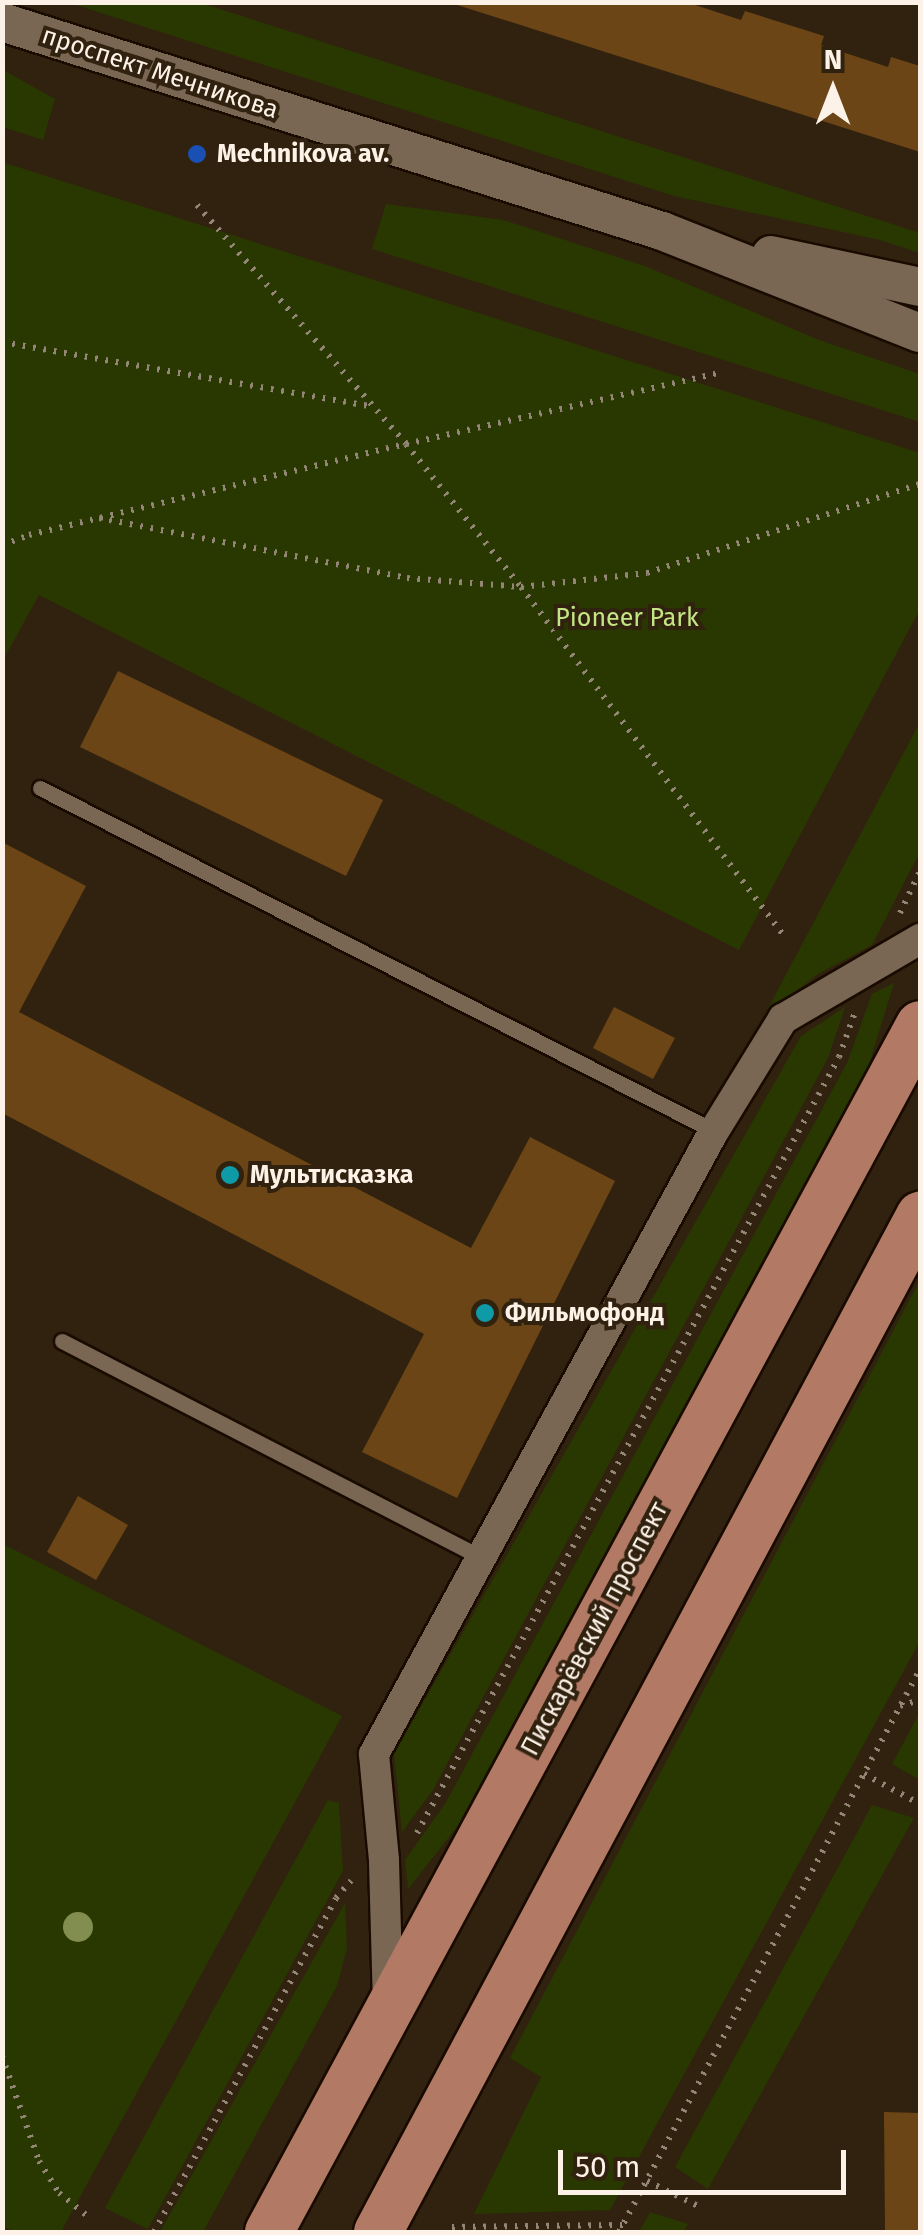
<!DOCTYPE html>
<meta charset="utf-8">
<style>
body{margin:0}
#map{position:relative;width:923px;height:2235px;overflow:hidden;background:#31220f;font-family:"Fira Sans",sans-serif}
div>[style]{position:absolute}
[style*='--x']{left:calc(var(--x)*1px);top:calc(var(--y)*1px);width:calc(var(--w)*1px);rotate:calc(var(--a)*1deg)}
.green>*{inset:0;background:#283800}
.building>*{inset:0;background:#6b4515}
.path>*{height:6px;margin-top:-3px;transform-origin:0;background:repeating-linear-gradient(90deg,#938677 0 2.5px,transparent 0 10.5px)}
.roads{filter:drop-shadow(2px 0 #190b00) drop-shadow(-2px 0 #190b00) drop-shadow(0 2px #190b00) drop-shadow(0 -2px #190b00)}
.service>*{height:15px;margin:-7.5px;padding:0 7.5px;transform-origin:7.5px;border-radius:7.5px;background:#7a6753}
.minor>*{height:30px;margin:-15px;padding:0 15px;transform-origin:15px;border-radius:15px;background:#7a6753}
.tertiary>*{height:38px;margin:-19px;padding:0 19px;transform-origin:19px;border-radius:19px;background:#7a6753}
.primary>*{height:48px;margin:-24px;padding:0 24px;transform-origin:24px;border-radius:24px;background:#b27964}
.trees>*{width:30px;height:30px;margin:-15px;border-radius:50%;background:#818e4f}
.dots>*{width:28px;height:28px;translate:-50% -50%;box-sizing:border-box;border:5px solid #31220f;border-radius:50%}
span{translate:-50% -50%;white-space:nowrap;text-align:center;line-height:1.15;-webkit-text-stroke:8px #31220f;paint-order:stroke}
.street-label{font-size:25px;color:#fdf2e7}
.poi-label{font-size:25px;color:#fdf2e7;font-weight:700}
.left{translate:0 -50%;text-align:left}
.park-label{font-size:25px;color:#c3e684}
.frame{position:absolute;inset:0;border:5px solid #fdf2e7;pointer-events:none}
.north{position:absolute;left:783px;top:40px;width:100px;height:100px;-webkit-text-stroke:8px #31220f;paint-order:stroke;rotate:0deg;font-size:28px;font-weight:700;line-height:40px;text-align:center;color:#fdf2e7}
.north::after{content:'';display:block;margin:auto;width:35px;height:45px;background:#fdf2e7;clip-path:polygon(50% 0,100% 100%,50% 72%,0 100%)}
.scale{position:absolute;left:558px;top:2150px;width:288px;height:45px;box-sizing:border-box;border:5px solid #fdf2e7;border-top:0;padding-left:12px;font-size:30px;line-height:35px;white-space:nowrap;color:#fdf2e7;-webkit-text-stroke:8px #31220f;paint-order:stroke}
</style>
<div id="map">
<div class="green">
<i style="clip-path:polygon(70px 3px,201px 3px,920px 233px,920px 253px,880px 240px,674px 196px)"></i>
<i style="clip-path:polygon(3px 70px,55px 99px,43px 140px,3px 127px)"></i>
<i style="clip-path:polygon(2px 162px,920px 453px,920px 609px,739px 950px,39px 595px,3px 660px)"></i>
<i style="clip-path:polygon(386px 204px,503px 220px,645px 266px,819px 340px,920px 374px,920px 422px,372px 249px)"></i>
<i style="clip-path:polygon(920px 722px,920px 852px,872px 945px,818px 974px,764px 1016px)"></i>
<i style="clip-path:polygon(894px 983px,864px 1081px,468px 1813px,408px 1889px,405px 1860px,445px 1804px,847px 1063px,872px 994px)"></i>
<i style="clip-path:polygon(845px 1007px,828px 1058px,433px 1790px,402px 1832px,394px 1754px,801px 1036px)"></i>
<i style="clip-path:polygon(920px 1280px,920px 1641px,610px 2210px,474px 2214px,541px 2077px,510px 2058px)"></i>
<i style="clip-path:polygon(3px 1544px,342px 1716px,61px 2232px,16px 2232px,3px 2227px)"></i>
<i style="clip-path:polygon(920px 1712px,920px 1780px,892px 1764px)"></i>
<i style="clip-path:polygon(328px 1800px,339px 1803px,343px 1871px,148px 2229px,105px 2208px)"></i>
<i style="clip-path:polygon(872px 1805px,914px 1818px,708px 2189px,675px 2167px)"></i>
<i style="clip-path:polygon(345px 1903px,347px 1948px,337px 1986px,203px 2232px,160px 2232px)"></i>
<i style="clip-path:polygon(650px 2212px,688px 2224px,683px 2232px,639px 2232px)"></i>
</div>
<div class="building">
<i style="clip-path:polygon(686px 2px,741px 20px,745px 11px,824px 36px,821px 45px,888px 67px,891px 57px,920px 66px,920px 152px,451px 3px)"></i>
<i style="clip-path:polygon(118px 671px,383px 800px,346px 876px,80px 747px)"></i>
<i style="clip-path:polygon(2px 842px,86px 886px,19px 1012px,471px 1248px,530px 1137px,615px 1181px,457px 1498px,362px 1452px,424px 1334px,2px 1113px)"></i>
<i style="clip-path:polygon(614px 1007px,675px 1038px,653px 1079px,593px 1048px)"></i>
<i style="clip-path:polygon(78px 1496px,128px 1525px,96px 1580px,47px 1552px)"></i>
<i style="clip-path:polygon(884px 2112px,920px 2113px,920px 2232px,885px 2232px)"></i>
</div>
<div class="path">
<i style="--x:197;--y:205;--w:317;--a:48.8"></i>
<i style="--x:406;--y:444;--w:184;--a:51.2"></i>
<i style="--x:521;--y:587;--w:438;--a:53"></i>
<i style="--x:2;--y:342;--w:374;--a:9.9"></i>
<i style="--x:99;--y:518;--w:314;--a:11"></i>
<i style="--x:407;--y:578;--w:114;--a:4.5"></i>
<i style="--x:521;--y:587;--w:127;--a:-6.3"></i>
<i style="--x:647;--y:573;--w:287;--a:-18.1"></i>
<i style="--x:2;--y:545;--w:29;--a:-20"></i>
<i style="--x:29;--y:535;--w:388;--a:-13.6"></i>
<i style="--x:406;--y:444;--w:320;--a:-12.8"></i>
<i style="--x:900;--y:913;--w:47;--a:-64.5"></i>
<i style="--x:900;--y:1706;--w:21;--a:-17"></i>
<i style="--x:864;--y:1774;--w:64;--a:28.2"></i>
<i style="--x:417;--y:1833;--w:883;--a:-61.46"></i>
<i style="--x:839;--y:1057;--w:45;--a:-70.3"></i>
<i style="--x:2;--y:2056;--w:111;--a:70.6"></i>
<i style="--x:39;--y:2161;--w:38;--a:58"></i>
<i style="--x:59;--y:2193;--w:35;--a:39"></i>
<i style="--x:647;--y:2181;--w:57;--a:26.1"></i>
<i style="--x:452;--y:2227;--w:171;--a:-0.7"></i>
<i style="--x:154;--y:2232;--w:380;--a:-61.4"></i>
<i style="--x:336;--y:1898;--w:23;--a:-49"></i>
<i style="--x:619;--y:2232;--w:638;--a:-61.87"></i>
</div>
<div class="roads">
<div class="service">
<i style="--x:40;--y:788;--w:756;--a:26.97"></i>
<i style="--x:62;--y:1341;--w:471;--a:27.3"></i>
</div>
<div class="minor">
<i style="--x:388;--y:2005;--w:145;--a:-91.6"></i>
<i style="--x:384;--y:1860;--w:106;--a:-95.4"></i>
<i style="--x:374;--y:1754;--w:710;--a:-61.38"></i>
<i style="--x:714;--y:1131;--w:132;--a:-58.4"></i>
<i style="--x:783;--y:1019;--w:159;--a:-30.3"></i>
</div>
<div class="tertiary">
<i style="--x:2;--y:22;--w:692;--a:17.57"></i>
<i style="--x:662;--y:231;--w:277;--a:21.6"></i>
<i style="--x:771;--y:255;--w:152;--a:12.1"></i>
</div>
<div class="primary">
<i style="--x:269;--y:2232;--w:1371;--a:-61.66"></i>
<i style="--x:378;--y:2232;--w:1152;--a:-61.92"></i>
</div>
</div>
<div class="trees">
<i style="left:78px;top:1927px"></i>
</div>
<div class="dots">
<i style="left:197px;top:154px;background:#1a4fb4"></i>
<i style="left:230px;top:1175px;background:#0f9aa8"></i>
<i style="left:485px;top:1313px;background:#0f9aa8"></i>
</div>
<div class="street-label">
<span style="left:160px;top:73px;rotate:18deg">проспект Мечникова</span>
<span style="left:595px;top:1629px;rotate:-62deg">Пискарёвский проспект</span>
</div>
<div class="poi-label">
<span class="left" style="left:217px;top:154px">Mechnikova av.</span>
<span class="left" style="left:250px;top:1175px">Мультисказка</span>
<span class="left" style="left:505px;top:1313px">Фильмофонд</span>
</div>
<div class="park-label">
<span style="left:627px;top:618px">Pioneer Park</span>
</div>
<div class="frame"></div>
<div class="north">N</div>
<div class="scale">50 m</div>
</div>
